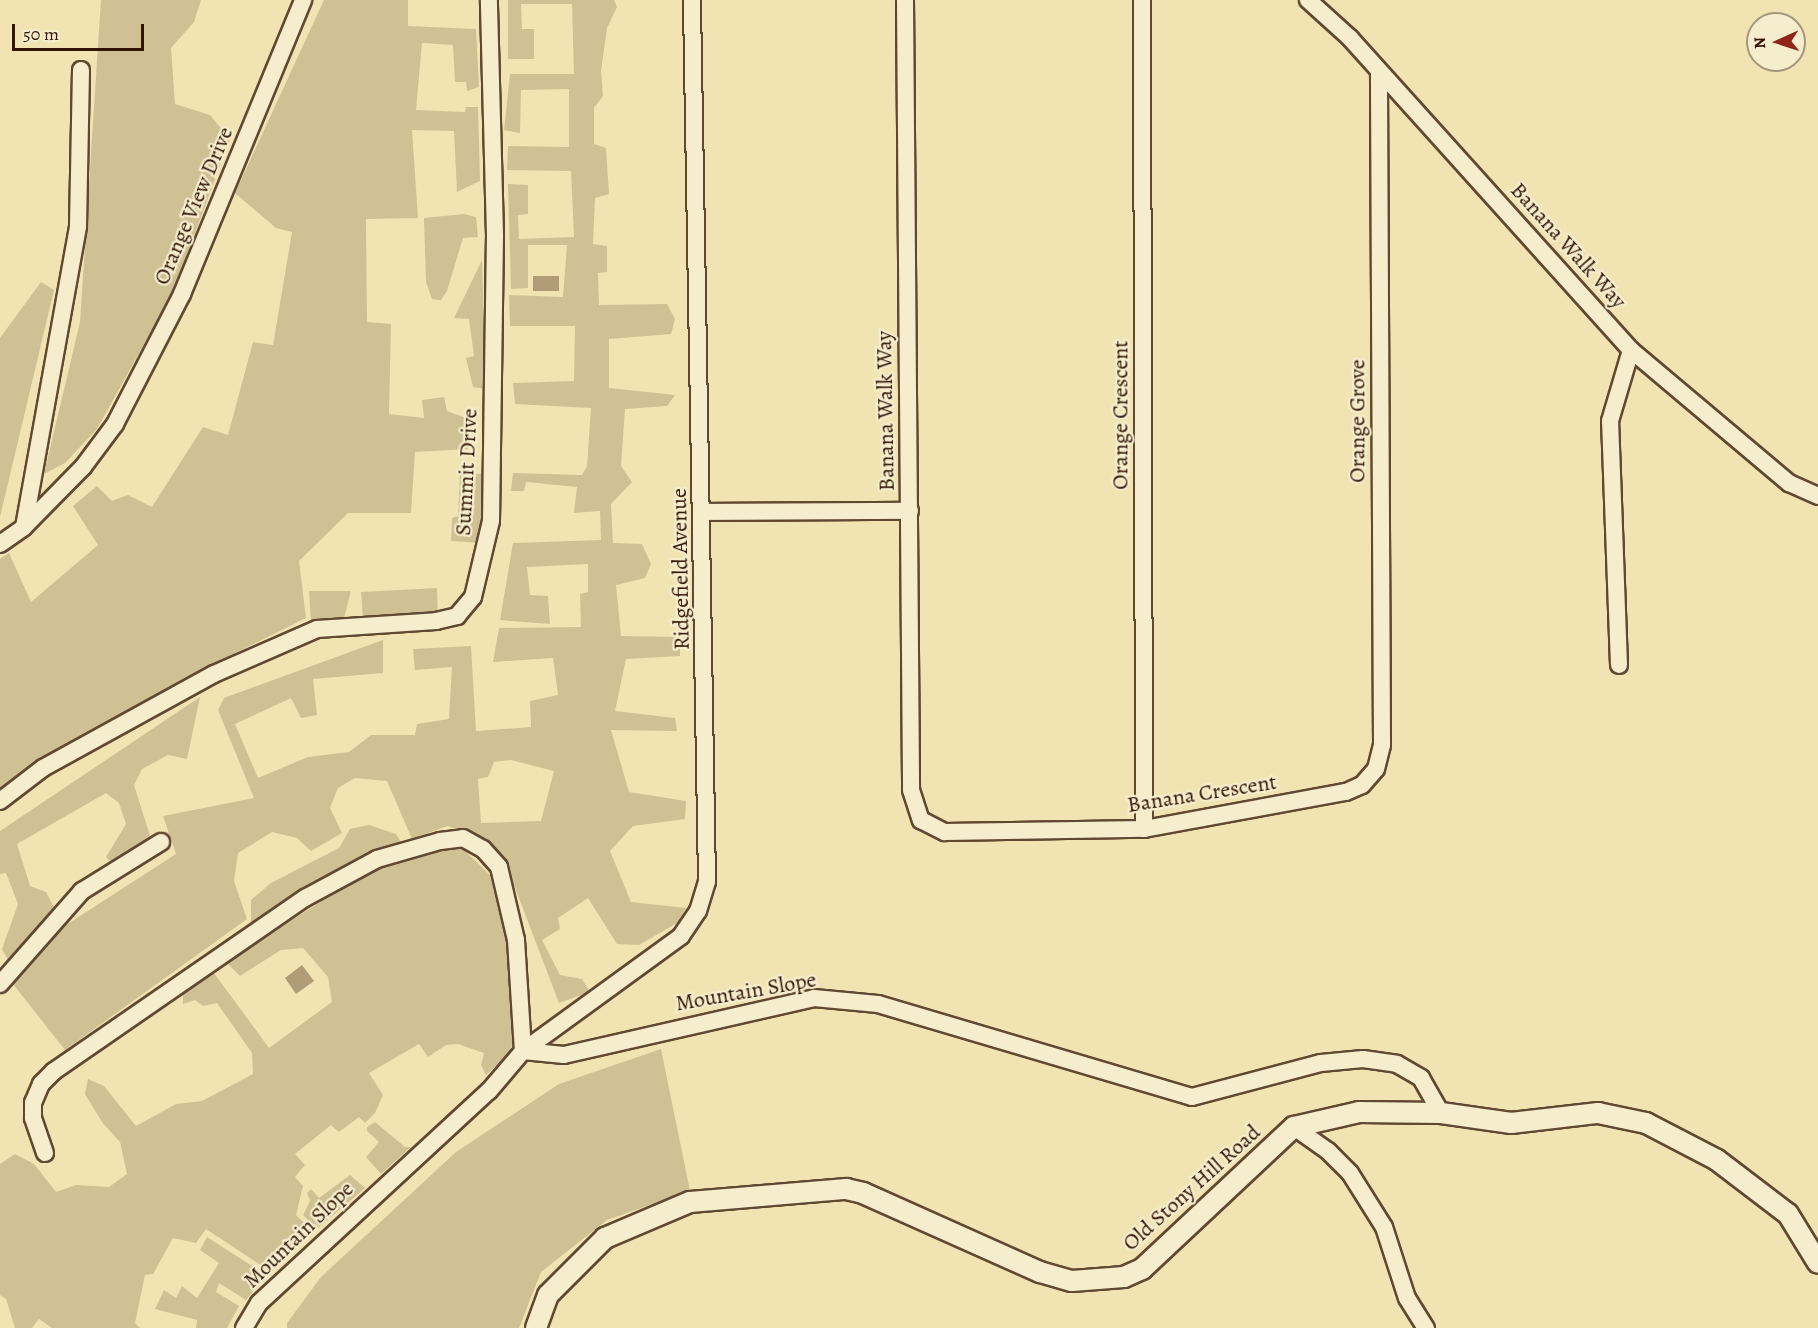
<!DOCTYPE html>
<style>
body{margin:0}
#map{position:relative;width:1818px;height:1328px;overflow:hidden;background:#f1e4b2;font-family:Alegreya,serif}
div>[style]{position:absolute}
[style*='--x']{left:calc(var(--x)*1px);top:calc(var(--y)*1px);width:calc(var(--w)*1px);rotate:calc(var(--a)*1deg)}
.green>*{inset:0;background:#d0c195}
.water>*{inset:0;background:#b09d78}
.roads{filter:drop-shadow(2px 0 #614831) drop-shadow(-2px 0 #614831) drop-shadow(0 2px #614831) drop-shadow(0 -2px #614831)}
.minor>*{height:16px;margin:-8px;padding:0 8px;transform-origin:8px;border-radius:8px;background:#f6edcd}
.tertiary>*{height:20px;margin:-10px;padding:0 10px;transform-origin:10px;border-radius:10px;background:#f6edcd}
span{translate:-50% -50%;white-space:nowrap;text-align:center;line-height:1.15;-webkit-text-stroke:4.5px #f6edcd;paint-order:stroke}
.street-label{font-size:22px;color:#311406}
.north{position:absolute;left:1746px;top:12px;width:60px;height:60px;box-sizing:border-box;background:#f6edcd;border:2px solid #a7967d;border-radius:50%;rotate:267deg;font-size:16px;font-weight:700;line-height:24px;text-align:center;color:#311406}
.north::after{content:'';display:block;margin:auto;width:21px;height:27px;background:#8f2418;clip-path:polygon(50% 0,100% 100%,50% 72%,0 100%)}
.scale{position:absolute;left:12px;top:24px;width:132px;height:27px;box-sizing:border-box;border:3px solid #311406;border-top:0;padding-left:8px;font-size:18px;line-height:21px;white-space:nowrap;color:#311406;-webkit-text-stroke:4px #f6edcd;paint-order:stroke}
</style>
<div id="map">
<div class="green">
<i style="clip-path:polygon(101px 0,201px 0,194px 22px,171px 48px,175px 104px,210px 115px,230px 139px,173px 292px,97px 429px,65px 463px,44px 474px,80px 322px)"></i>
<i style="clip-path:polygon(324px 0,408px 0,408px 26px,476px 29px,479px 87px,467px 91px,466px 82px,455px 82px,453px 45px,422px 43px,416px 110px,465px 112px,466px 107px,478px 107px,480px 181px,457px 192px,454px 131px,412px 130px,418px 218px,366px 219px,367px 322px,391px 324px,389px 414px,424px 418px,422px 400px,444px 397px,447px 411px,466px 418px,468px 449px,415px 452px,411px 513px,348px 513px,299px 561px,306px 618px,199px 671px,42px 758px,0 788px,0 559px,9px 553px,31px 602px,98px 545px,73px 506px,97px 486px,112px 501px,128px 495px,152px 507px,203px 427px,228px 435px,253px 342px,273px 345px,292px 232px,276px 228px,235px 193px)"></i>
<i style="clip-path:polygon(evenodd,508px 0,614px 0,617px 7px,607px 28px,601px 71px,603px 96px,594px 108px,594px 144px,606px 148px,609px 194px,595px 198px,593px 244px,607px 246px,607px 272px,598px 273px,599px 305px,667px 304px,675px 319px,671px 334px,609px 339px,609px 388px,675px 395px,667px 406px,625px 409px,621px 466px,632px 482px,611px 504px,613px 543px,642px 544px,651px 564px,645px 578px,616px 585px,621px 636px,680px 637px,680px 656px,626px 659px,615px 711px,675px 718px,677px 731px,611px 730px,629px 792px,686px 801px,685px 819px,633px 826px,610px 851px,631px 902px,686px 908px,677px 923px,639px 945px,617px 944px,588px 898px,558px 918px,560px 929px,542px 940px,560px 975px,582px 979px,590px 992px,559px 1003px,503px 856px,481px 837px,447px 826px,412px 839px,387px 781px,355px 778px,338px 788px,330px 808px,342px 833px,311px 851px,297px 838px,272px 832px,238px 853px,234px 881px,247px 919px,65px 1050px,13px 984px,52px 934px,176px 854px,163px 816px,254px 798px,218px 710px,224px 698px,383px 640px,383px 673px,313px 679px,317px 715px,301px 718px,291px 698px,235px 724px,258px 778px,308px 757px,349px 752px,371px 735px,415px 735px,417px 724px,449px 719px,452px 667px,415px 670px,413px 649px,471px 646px,476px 731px,531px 727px,530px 701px,558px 695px,553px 658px,493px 662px,499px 628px,581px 627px,580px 594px,588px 592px,588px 564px,527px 567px,530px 595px,548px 596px,550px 624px,500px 620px,513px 543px,601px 540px,600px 511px,574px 513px,577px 487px,526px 482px,524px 491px,511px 491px,513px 473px,582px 475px,587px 466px,591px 408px,515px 404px,513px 383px,574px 381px,575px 326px,510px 326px,509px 295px,563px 297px,567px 245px,528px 245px,528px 288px,511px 289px,508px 184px,528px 185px,528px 214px,518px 215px,519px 239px,574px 237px,571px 171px,507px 170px,508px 146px,569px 147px,569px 89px,521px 90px,520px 133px,504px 130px,510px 74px,574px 74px,572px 4px,521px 4px,522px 29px,534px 29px,534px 59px,508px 59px,508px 0,511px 760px,554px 771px,541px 821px,481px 823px,478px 779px,488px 777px,494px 762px,511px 760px)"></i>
<i style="clip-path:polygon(464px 214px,476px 217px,478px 237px,463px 238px,447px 291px,441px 300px,432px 299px,426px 282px,424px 218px)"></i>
<i style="clip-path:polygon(482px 260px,486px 389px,473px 387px,466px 358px,474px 356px,469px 319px,454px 318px)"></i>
<i style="clip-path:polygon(41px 282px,54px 290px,0 517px,0 338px)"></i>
<i style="clip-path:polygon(460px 473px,485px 474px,482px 543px,451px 541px,452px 518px,458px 516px)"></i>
<i style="clip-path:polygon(437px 588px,438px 617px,363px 620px,361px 592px)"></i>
<i style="clip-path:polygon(309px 591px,351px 591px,344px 618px,311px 623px)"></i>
<i style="clip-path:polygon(200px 697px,187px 759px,168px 755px,142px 769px,134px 785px,151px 839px,113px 865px,106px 857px,126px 824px,119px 803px,106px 793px,17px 844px,30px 886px,46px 892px,56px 911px,10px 964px,2px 949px,18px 904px,6px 873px,0 874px,0 831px)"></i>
<i style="clip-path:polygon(369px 825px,396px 834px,402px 844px,338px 870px,251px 929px,251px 900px,271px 883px,339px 848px,350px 829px)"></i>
<i style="clip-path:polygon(460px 846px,491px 876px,512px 953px,515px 1038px,508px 1055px,486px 1075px,481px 1065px,484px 1053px,458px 1044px,446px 1045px,428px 1057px,419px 1044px,369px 1073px,383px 1095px,375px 1113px,365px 1123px,359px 1117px,339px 1132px,331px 1125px,295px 1154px,305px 1165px,295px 1177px,303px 1186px,296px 1215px,314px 1233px,268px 1270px,206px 1229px,196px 1243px,173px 1238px,153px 1274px,145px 1275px,135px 1323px,140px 1328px,52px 1328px,39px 1319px,32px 1328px,15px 1328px,6px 1299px,0 1295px,0 1164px,15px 1154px,34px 1164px,56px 1192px,76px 1185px,109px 1187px,127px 1174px,120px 1142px,102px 1122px,85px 1094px,88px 1079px,104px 1086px,136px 1126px,176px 1104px,202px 1101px,253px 1074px,252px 1053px,217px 1003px,203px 1006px,195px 1000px,183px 1004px,183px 992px,214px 973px,269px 1048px,332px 1002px,328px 977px,303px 948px,281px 950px,240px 976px,226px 962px,377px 866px)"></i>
<i style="clip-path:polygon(661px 1049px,690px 1191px,607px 1220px,541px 1272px,519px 1328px,287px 1328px,287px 1323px,321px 1277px,456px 1152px,559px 1084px)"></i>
<i style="clip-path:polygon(375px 1122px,405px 1147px,411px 1147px,381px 1174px,366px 1157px,379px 1142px,367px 1131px,367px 1127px)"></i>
<i style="clip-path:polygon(350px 1175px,365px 1188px,317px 1229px,303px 1215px,310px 1201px,307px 1193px,311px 1189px,319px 1198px)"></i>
<i style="clip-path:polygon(207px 1237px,266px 1275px,246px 1300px,219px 1283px,216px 1292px,239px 1306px,227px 1328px,196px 1328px,197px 1320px,155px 1309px,164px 1290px,176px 1298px,182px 1286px,197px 1298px,219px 1263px,200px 1250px)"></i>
</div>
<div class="water">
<i style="clip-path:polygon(533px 276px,559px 276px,559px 291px,533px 291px)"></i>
<i style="clip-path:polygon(302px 965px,314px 981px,296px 994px,285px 978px)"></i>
</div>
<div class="roads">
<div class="minor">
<i style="--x:905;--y:0;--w:790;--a:89.56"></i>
<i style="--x:911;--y:790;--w:32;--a:72"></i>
<i style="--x:921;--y:820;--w:27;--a:27"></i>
<i style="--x:945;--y:832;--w:199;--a:-0.9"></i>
<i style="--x:1144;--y:829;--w:205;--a:-10.4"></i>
<i style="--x:1346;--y:792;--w:17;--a:-24"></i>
<i style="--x:1362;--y:785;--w:21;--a:-49"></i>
<i style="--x:1376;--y:769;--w:25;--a:-76"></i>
<i style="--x:1382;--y:745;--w:674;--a:-90.26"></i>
<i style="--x:1142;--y:0;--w:829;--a:89.86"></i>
<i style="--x:1308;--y:0;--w:57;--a:42.1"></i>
<i style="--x:1350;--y:38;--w:420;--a:48"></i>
<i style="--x:1631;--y:350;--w:207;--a:40.1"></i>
<i style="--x:1789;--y:483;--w:32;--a:24"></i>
<i style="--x:703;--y:512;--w:207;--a:-0.3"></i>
<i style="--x:24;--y:527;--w:306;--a:-79.8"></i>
<i style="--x:78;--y:226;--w:156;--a:-88.9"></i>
<i style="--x:0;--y:544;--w:28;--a:-35"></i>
<i style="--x:23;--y:528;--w:86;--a:-45.5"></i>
<i style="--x:83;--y:467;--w:54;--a:-53.3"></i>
<i style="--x:115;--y:424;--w:146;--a:-62.7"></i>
<i style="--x:182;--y:294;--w:318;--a:-67.6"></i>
<i style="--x:1619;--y:665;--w:244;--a:-92.1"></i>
<i style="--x:1610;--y:421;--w:74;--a:-73.5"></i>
<i style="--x:0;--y:801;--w:54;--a:-37.5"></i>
<i style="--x:43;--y:768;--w:195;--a:-28.8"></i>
<i style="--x:214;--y:674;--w:112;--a:-23.6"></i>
<i style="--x:317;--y:629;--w:119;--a:-3.8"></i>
<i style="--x:436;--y:621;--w:22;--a:-13"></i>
<i style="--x:457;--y:616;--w:25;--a:-50"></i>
<i style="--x:473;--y:597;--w:78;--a:-76.7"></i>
<i style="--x:491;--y:521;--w:286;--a:-89.2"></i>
<i style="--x:495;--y:235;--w:235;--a:-91.5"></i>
<i style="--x:0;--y:984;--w:124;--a:-48.6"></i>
<i style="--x:82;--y:891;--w:93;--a:-31.8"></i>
<i style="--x:523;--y:1051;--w:41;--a:5.6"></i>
<i style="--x:564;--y:1055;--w:256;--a:-12.8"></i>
<i style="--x:814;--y:998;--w:64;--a:5.4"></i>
<i style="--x:878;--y:1004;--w:327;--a:16.5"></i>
<i style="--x:1192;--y:1097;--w:133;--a:-14.8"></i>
<i style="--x:1321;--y:1063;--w:42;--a:-5.4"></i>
<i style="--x:1363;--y:1059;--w:34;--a:8"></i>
<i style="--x:1397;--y:1064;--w:28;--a:30"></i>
<i style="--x:1421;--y:1078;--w:40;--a:60.3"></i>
<i style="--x:1294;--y:1127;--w:42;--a:35.2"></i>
<i style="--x:1328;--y:1151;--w:31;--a:45"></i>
<i style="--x:1350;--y:1173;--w:64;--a:57.8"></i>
<i style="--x:1384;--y:1227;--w:75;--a:72.1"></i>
<i style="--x:1407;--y:1298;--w:36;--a:58"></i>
<i style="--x:45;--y:1153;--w:37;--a:-109"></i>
<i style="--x:33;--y:1118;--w:15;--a:-90"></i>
<i style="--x:33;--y:1103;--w:21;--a:-67"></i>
<i style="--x:41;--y:1084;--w:18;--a:-45"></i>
<i style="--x:54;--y:1071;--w:305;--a:-34.6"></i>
<i style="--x:305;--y:898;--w:82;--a:-28.4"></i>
<i style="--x:377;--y:859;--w:66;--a:-15.9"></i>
<i style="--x:440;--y:841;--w:23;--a:-7"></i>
<i style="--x:463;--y:838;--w:23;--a:29"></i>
<i style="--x:483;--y:849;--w:24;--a:48"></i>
<i style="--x:499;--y:867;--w:75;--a:76.9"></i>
<i style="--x:516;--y:940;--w:111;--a:86.4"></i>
<i style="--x:244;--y:1328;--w:29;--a:-59"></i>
<i style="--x:259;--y:1303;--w:313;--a:-42.7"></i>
<i style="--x:489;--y:1091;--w:52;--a:-49.6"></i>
<i style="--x:523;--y:1051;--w:195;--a:-36"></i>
<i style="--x:681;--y:936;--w:30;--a:-56"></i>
<i style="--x:698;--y:911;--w:31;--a:-73"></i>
<i style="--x:707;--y:881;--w:881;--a:-90.98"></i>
</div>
<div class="tertiary">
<i style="--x:536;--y:1328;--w:35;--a:-70"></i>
<i style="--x:548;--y:1295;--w:81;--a:-45"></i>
<i style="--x:605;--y:1238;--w:92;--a:-23"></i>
<i style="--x:690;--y:1202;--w:157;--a:-4.8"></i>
<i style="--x:846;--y:1189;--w:17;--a:13"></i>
<i style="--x:863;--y:1193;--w:194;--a:24.1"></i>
<i style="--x:1040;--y:1272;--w:33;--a:16"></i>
<i style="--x:1072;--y:1281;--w:52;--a:-4.4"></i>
<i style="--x:1124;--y:1277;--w:20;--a:-24"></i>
<i style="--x:1142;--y:1269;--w:208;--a:-43.1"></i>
<i style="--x:1294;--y:1127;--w:67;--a:-13"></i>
<i style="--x:1359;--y:1112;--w:82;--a:0.7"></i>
<i style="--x:1441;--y:1113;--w:71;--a:8.1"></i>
<i style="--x:1511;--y:1123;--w:88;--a:-6.6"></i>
<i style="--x:1598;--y:1113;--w:49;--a:11.8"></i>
<i style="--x:1646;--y:1123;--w:80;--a:27.5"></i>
<i style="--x:1717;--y:1160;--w:89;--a:37.3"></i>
<i style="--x:1788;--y:1214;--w:57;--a:58.5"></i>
</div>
</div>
<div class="street-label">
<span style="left:194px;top:206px;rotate:-67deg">Orange View Drive</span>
<span style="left:1568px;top:246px;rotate:48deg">Banana Walk Way</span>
<span style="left:886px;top:411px;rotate:-91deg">Banana Walk Way</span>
<span style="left:1121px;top:415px;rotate:-90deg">Orange Crescent</span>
<span style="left:1358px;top:421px;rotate:-90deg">Orange Grove</span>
<span style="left:467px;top:472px;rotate:-87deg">Summit Drive</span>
<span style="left:681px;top:569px;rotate:-91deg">Ridgefield Avenue</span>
<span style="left:1202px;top:794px;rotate:-9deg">Banana Crescent</span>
<span style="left:746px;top:992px;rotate:-10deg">Mountain Slope</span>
<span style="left:1192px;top:1188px;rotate:-42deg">Old Stony Hill Road</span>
<span style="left:299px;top:1235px;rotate:-44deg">Mountain Slope</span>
</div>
<div class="north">N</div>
<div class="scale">50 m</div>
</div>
